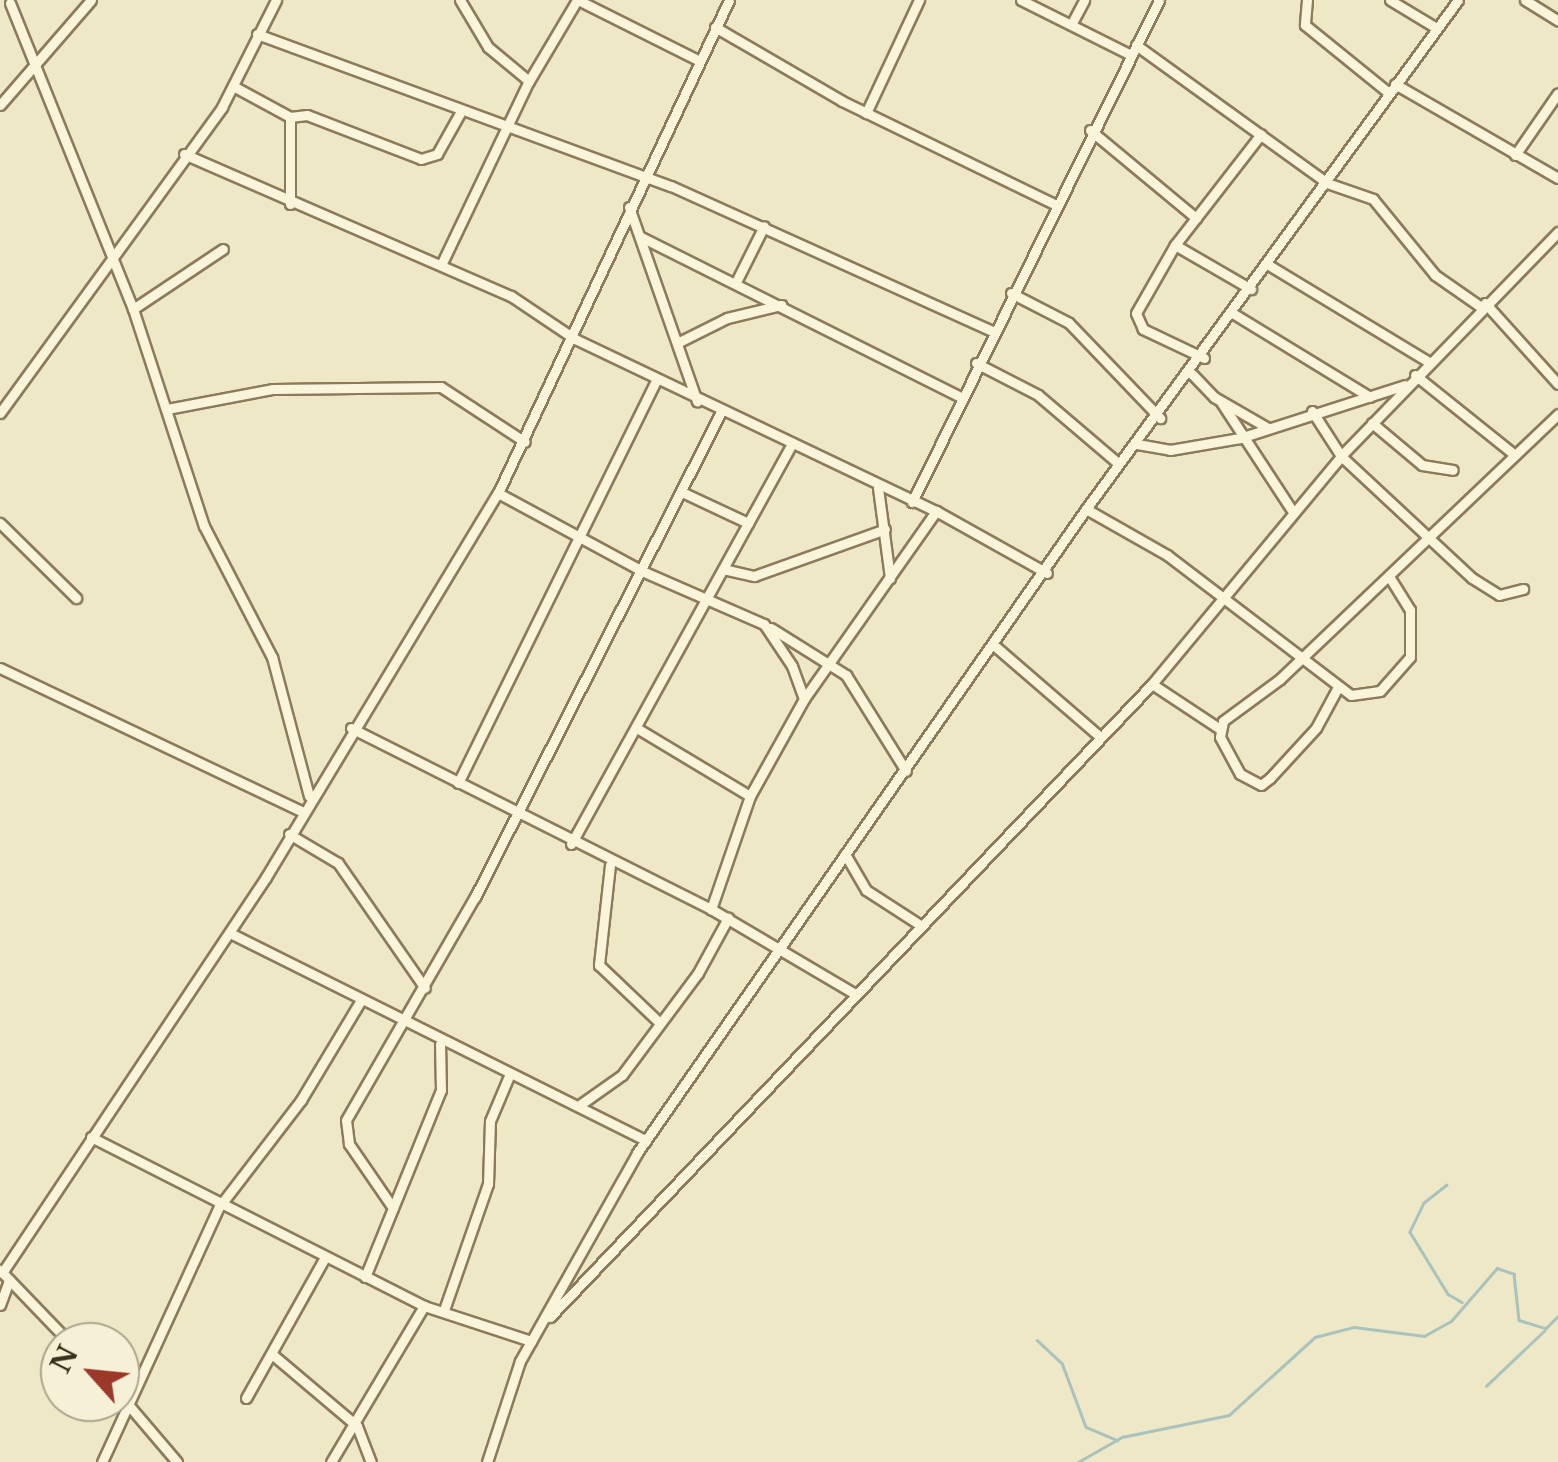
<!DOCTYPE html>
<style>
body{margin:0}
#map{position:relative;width:1558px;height:1462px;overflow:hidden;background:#efe8c6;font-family:"Libre Baskerville",serif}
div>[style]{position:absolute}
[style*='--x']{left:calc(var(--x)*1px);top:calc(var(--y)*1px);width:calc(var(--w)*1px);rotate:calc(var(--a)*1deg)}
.stream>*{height:2.5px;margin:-1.25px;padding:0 1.25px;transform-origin:1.25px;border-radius:1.25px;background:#a8c3be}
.roads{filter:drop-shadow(2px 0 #8b7b5b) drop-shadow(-2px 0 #8b7b5b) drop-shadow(0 2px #8b7b5b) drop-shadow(0 -2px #8b7b5b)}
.minor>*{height:9px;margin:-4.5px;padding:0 4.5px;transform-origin:4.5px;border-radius:4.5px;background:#f9f4da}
span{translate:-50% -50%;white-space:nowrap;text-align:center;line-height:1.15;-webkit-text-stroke:8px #f6f1d6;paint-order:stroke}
.north{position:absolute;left:40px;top:1322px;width:100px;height:100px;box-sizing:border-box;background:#f6f1d6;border:2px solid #aba48d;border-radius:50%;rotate:297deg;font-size:28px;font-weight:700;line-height:40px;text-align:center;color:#3b311f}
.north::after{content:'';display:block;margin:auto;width:35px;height:45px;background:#9b382a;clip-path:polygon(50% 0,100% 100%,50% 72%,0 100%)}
</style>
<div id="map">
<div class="stream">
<i style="--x:1447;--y:1185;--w:29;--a:142"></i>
<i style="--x:1424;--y:1203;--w:32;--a:116"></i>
<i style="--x:1410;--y:1232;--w:73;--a:58.5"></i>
<i style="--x:1448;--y:1294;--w:16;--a:30"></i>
<i style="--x:1037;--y:1340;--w:34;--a:43"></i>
<i style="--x:1062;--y:1363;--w:68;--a:69.4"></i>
<i style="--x:1086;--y:1427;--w:34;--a:23"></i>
<i style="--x:1486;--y:1386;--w:80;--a:-43.5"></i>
<i style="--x:1078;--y:1462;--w:51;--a:-29.6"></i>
<i style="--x:1122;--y:1437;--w:109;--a:-11.6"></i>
<i style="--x:1229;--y:1415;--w:116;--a:-42.2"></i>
<i style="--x:1315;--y:1337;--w:40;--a:-14.4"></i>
<i style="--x:1354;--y:1327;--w:71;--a:7.3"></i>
<i style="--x:1424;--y:1336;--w:31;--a:-29"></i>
<i style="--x:1451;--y:1321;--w:70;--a:-49"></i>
<i style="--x:1497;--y:1268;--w:18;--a:19"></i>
<i style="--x:1514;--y:1274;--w:46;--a:83.8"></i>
<i style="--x:1519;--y:1320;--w:28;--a:17"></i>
<i style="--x:1546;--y:1328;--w:17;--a:-45"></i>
</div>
<div class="roads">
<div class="minor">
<i style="--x:460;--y:0;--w:55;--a:59.2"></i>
<i style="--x:488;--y:47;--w:53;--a:39.7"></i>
<i style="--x:578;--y:0;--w:134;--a:26.6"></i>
<i style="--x:1021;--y:0;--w:123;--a:26.6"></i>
<i style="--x:1307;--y:0;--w:25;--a:95"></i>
<i style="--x:1305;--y:25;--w:108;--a:39"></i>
<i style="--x:1390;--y:0;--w:52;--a:31"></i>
<i style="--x:1525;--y:0;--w:39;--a:32"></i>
<i style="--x:10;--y:3;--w:330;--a:68.1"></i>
<i style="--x:133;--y:309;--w:228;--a:71.9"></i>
<i style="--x:204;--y:526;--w:148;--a:62.6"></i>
<i style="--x:272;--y:657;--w:144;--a:75.1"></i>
<i style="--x:1072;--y:23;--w:26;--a:-62"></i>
<i style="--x:715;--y:27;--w:147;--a:30.2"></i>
<i style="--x:842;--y:101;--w:236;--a:25.9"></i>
<i style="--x:257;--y:34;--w:441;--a:20.2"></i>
<i style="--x:671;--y:186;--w:352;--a:24.3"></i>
<i style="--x:1136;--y:45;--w:236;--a:35.8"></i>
<i style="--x:1327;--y:183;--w:49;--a:19.2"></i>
<i style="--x:1373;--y:199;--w:98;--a:50.8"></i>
<i style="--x:1435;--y:275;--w:56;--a:34.8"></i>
<i style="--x:1395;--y:84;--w:188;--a:30"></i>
<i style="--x:233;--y:86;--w:65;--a:28.5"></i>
<i style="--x:290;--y:117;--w:87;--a:90"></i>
<i style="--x:0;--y:105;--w:139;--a:-49.1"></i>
<i style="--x:866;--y:113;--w:125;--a:-64.9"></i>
<i style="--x:290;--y:117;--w:17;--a:-7"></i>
<i style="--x:307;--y:115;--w:122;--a:21.1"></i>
<i style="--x:421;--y:159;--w:17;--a:-17"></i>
<i style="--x:437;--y:154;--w:47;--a:-60.7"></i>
<i style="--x:1090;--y:130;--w:138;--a:39.7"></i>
<i style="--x:184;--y:154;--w:357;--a:23.5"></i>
<i style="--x:511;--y:296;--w:77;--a:33.9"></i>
<i style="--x:575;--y:339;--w:400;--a:25.5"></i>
<i style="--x:936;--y:511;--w:127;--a:29.2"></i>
<i style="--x:1515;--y:155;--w:75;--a:-55.3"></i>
<i style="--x:629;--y:207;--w:206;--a:70.7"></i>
<i style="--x:641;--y:237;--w:358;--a:26.6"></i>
<i style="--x:1175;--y:245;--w:88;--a:30.1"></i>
<i style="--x:442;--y:263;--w:202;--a:-64.5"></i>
<i style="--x:529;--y:81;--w:94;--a:-59.3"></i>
<i style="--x:1267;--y:264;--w:187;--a:31.2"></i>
<i style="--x:737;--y:280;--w:60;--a:-63.4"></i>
<i style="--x:1011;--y:293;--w:65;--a:27.3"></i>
<i style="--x:1069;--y:323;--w:132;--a:46.2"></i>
<i style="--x:1485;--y:303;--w:109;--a:48"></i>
<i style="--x:133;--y:309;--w:108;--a:-33.7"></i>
<i style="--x:1234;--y:314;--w:159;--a:31.4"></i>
<i style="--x:677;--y:343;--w:56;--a:-26.6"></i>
<i style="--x:727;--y:318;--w:56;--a:-13.5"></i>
<i style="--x:1204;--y:358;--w:68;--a:-154.6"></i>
<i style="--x:1143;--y:329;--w:17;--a:-114"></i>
<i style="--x:1136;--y:313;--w:78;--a:-60.2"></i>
<i style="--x:1175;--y:245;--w:140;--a:-52.2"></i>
<i style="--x:976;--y:363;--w:70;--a:27.3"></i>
<i style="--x:1038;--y:395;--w:106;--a:40.4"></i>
<i style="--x:1192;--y:374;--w:32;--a:46"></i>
<i style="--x:1214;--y:397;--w:62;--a:29.9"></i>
<i style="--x:1415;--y:375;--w:128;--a:38.7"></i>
<i style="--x:1221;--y:402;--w:131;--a:56.8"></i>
<i style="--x:167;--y:409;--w:108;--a:-10.7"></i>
<i style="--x:273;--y:389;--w:168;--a:-0.7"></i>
<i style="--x:441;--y:387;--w:100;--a:33.2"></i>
<i style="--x:1312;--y:411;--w:54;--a:57.2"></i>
<i style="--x:1341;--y:456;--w:179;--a:43"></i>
<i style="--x:1472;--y:578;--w:32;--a:32"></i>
<i style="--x:1499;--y:595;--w:25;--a:-14"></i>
<i style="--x:0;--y:413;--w:378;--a:-54"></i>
<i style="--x:222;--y:107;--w:120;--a:-63.2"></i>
<i style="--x:1372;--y:423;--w:65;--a:40"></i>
<i style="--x:1422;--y:465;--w:31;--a:9"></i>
<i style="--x:1137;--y:444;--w:34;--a:10"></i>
<i style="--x:1170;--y:450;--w:71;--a:-9.7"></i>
<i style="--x:1240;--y:438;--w:173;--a:-17.8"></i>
<i style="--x:878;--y:488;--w:91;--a:82.4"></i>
<i style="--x:498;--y:493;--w:164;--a:28.4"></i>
<i style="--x:642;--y:571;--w:133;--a:23.5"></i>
<i style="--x:764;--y:624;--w:50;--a:56.3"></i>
<i style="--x:792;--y:666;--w:35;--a:70"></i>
<i style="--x:804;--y:699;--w:111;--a:119.1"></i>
<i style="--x:750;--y:796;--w:120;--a:109"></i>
<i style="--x:684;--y:493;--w:71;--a:25.1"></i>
<i style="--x:912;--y:502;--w:559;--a:-63.8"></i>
<i style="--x:1086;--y:509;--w:93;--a:29.6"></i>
<i style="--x:1167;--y:555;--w:231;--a:37.3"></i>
<i style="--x:1351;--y:695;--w:29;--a:-8"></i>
<i style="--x:1380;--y:691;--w:45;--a:-48.6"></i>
<i style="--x:1410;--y:657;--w:47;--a:-90"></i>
<i style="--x:1410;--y:610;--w:39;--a:-122"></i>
<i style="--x:0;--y:523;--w:107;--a:44.6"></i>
<i style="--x:723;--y:569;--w:32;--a:13"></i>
<i style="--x:754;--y:576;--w:139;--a:-19.7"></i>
<i style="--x:771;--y:628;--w:89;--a:32.1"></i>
<i style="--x:846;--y:675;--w:113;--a:58"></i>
<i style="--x:996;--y:647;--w:136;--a:40.8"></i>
<i style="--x:0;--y:668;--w:333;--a:25.4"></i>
<i style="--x:1152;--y:684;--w:82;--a:33.5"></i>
<i style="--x:1337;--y:689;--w:44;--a:118.3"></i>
<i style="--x:1316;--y:728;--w:68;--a:132.6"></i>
<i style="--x:1270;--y:778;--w:11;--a:142"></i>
<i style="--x:1261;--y:785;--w:24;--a:-152"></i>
<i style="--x:1240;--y:774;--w:42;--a:-118.4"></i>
<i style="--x:1220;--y:737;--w:16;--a:-79"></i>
<i style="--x:1223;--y:721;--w:71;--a:-36.4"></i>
<i style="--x:1280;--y:679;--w:384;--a:-43.6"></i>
<i style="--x:804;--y:699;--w:230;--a:-54.9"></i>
<i style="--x:351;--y:728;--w:403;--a:26.7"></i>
<i style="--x:711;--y:909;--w:169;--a:30.5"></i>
<i style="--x:640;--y:730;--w:128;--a:31"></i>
<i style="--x:458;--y:783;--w:450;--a:-63.8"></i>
<i style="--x:289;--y:834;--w:57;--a:30.6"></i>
<i style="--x:338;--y:863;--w:152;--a:55.2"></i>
<i style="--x:571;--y:844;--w:457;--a:-61.1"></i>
<i style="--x:845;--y:854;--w:42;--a:59.7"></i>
<i style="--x:866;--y:890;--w:64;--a:32.9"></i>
<i style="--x:610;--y:865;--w:101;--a:96.3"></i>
<i style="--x:599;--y:965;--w:84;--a:43.6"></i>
<i style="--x:230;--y:933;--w:465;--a:26.5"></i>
<i style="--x:581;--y:1104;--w:50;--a:-35.3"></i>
<i style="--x:622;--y:1075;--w:127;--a:-53.3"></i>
<i style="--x:698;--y:973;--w:63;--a:-61.4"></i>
<i style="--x:91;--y:1137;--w:373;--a:26.9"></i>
<i style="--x:424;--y:1306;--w:113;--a:18.1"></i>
<i style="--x:393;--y:1208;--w:78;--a:-124.5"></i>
<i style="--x:349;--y:1144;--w:24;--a:-97"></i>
<i style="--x:346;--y:1120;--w:258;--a:-60"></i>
<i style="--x:475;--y:897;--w:544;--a:-63.11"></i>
<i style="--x:0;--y:1270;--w:100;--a:46.2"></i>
<i style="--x:2;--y:1273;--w:476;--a:-56.3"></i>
<i style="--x:266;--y:877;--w:449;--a:-58.9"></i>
<i style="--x:498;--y:493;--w:544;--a:-64.89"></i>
<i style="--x:365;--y:1277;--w:202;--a:-67.9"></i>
<i style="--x:441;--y:1090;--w:46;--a:-91.2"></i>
<i style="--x:0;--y:1305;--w:27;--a:-70"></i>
<i style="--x:444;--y:1310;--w:133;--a:-70.8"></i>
<i style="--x:488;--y:1184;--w:63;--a:-88.2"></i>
<i style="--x:490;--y:1121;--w:49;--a:-67.1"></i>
<i style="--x:550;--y:1317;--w:874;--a:-46.44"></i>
<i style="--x:1152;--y:684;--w:296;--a:-50.3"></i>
<i style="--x:1341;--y:456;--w:312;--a:-45.9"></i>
<i style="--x:273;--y:1355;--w:110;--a:40.2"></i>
<i style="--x:357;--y:1426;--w:39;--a:69"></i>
<i style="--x:120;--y:1395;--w:88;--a:49.6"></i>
<i style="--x:246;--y:1398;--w:162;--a:-60.7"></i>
<i style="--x:102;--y:1462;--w:281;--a:-65.4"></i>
<i style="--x:219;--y:1207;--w:135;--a:-52.5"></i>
<i style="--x:301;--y:1100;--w:114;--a:-59"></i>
<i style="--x:331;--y:1462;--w:182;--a:-59.2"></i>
<i style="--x:487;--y:1462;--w:106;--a:-71.9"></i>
<i style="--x:520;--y:1361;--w:239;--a:-60.6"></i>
<i style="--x:637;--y:1153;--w:785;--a:-55.12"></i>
<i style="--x:1086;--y:509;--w:630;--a:-53.84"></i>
</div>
</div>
<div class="north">N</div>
</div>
